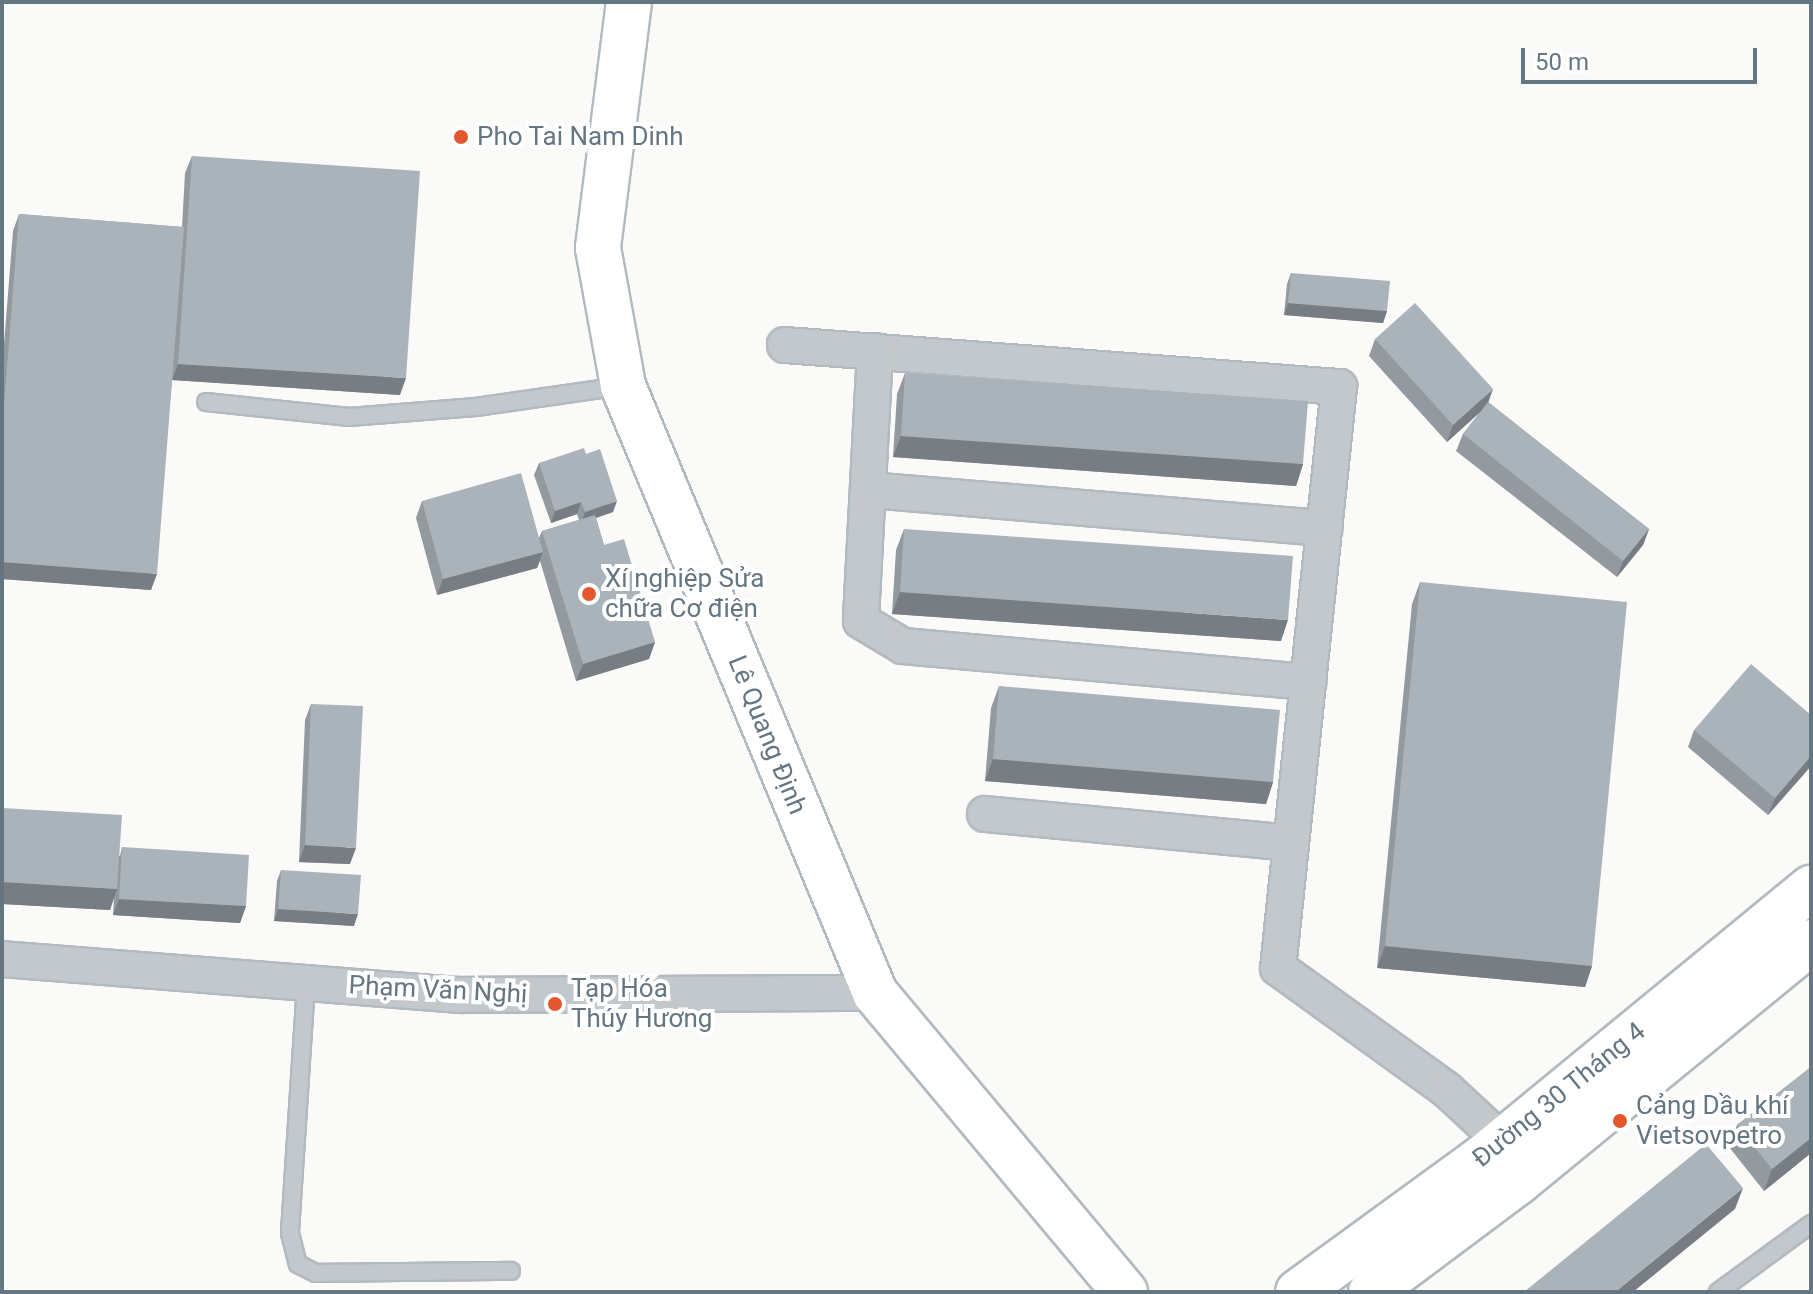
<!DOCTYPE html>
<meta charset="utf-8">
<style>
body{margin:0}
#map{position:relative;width:1813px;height:1294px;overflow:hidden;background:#fafaf8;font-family:Roboto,sans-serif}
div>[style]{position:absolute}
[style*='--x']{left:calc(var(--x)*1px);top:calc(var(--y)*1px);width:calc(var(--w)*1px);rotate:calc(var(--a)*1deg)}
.roads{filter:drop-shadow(2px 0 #b3babf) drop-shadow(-2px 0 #b3babf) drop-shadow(0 2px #b3babf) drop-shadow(0 -2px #b3babf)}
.service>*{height:16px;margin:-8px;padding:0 8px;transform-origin:8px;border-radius:8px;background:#c3c8cc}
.minor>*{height:34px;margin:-17px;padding:0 17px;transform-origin:17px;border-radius:17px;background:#c3c8cc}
.secondary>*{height:44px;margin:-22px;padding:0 22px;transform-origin:22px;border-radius:22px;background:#fff}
.primary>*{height:44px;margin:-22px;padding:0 22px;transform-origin:22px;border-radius:22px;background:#fff}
.wall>*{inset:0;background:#929a9f}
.shaded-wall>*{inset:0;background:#777d82}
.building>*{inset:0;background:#aab3b9}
.dots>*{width:22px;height:22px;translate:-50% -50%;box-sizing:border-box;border:4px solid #fff;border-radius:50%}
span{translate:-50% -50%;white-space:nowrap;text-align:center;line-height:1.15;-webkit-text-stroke:8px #fff;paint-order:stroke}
.poi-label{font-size:26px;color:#657683}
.left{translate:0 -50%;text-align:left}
.street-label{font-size:26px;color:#657683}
.frame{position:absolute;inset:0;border:4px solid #657683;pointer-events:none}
.scale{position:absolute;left:1521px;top:48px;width:236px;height:36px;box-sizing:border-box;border:4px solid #657683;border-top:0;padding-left:10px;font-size:24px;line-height:28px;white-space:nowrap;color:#657683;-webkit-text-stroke:6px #fff;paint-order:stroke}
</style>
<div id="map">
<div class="roads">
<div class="service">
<i style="--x:206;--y:402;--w:144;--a:6"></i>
<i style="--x:349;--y:417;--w:127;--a:-4.5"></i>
<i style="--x:476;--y:407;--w:147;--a:-8.2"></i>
<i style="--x:306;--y:984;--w:250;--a:93.7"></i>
<i style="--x:290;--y:1233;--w:32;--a:76"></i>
<i style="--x:298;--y:1264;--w:20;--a:27"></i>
<i style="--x:316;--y:1273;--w:195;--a:-0.6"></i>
<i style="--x:1718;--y:1292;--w:115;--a:-36.2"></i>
</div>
<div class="minor">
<i style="--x:785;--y:345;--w:556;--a:4.34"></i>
<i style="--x:1339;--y:387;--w:584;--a:95.99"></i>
<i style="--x:1278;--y:968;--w:208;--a:35.8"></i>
<i style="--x:1447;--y:1090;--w:75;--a:42.8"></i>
<i style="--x:875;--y:351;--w:270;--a:93"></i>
<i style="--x:861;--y:621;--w:49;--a:30.8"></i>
<i style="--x:903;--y:646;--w:407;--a:5.1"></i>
<i style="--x:870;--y:490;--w:456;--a:4.8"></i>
<i style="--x:985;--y:814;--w:307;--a:5.4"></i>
<i style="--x:2;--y:959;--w:459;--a:4.5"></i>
<i style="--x:460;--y:995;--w:415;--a:-0.3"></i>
</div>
<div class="secondary">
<i style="--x:629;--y:2;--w:248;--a:97.2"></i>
<i style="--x:598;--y:248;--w:140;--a:79.7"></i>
<i style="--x:623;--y:386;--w:657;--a:67.45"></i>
<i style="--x:875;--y:993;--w:390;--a:50.1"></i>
</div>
<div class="primary">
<i style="--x:1298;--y:1292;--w:228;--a:-36.1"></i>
<i style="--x:1482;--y:1158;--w:426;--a:-39.4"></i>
<i style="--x:1371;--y:1292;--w:184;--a:-36.8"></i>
<i style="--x:1518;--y:1182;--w:379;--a:-39.3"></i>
</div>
</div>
<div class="wall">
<i style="clip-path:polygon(192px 156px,400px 395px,172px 380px,151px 590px,2px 579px,2px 369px,13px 231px,19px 214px,182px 227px,185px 173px)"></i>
<i style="clip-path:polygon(1291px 273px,1387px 311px,1383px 323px,1284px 315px,1287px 284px)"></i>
<i style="clip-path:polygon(1375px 339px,1488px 402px,1649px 529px,1643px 545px,1617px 577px,1456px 451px,1463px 434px,1481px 411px,1447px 442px,1369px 356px)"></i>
<i style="clip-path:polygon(905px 373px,1303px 464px,1296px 486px,893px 457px,897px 394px)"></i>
<i style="clip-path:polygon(586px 454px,613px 512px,596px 518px,604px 545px,655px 642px,649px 659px,576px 681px,540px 561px,537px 568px,437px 595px,416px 518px,422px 501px,539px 538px,542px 531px,579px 520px,577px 514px,551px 523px,534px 475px,539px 463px)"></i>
<i style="clip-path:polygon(904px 529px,1281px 641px,892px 614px,896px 550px)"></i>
<i style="clip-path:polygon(1420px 582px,1592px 966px,1585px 987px,1377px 968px,1412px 604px)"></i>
<i style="clip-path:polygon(999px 686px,1273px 782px,1266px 804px,985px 781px,991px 708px)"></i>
<i style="clip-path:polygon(311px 704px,350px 864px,299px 862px,305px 720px)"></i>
<i style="clip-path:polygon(1811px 715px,1811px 766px,1768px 815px,1688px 747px,1694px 730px)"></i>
<i style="clip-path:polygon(2px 808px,120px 856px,122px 847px,246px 906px,240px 923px,113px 915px,114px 897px,110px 910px,2px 904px)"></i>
<i style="clip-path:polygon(281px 870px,354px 926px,274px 921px,277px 881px)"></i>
<i style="clip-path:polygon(1811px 1067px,1811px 1153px,1764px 1191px,1729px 1147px,1737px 1125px)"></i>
</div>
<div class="shaded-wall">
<i style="clip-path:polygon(1288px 303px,1387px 311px,1383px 323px,1284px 315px)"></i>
<i style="clip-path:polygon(178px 364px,406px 378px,400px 395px,172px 380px)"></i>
<i style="clip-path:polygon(1493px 389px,1487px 406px,1447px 442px,1453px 425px)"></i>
<i style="clip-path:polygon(901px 436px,1303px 464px,1296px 486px,893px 457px)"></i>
<i style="clip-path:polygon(617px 501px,613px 512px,581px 523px,585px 512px)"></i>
<i style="clip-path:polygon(581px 502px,577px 514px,551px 523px,555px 511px)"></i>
<i style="clip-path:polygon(1649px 529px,1643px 545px,1617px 577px,1623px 561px)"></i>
<i style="clip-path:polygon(543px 552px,537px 568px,437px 595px,443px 579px)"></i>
<i style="clip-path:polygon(2px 562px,157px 574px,151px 590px,2px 579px)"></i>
<i style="clip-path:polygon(900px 592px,1288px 620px,1281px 641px,892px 614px)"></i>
<i style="clip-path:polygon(655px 642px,649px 659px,576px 681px,583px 664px)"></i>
<i style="clip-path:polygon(1811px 756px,1811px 766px,1768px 815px,1775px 798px)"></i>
<i style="clip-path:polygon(993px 759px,1273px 782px,1266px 804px,985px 781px)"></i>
<i style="clip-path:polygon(305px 845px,356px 848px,350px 864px,299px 862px)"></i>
<i style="clip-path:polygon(2px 882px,117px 889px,110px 910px,2px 904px)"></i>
<i style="clip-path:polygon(119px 899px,246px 906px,240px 923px,113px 915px)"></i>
<i style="clip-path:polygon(278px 909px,358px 914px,354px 926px,274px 921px)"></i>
<i style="clip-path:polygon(1385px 946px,1592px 966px,1585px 987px,1377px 968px)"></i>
<i style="clip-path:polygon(1811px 1138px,1811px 1153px,1764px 1191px,1772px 1169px)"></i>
<i style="clip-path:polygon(1743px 1188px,1735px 1209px,1633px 1292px,1615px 1292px)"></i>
</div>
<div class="building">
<i style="clip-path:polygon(192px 156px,420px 171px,406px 378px,178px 364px)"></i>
<i style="clip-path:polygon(19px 214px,184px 227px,157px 574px,2px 562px,2px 430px)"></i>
<i style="clip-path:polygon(1291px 273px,1390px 281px,1387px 311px,1288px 303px)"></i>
<i style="clip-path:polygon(1415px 303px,1493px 389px,1453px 425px,1375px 339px)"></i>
<i style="clip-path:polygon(905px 373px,1308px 401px,1303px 464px,901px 436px)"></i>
<i style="clip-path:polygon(1488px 402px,1649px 529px,1623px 561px,1463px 434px)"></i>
<i style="clip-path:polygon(584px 448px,586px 454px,600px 449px,617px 501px,585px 512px,581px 502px,555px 511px,539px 463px)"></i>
<i style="clip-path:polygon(521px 473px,543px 552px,443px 579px,422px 501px)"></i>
<i style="clip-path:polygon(595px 515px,604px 545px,624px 539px,655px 642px,583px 664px,542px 531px)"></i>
<i style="clip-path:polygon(904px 529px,1293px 556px,1288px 620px,900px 592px)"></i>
<i style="clip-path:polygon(1420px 582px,1627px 602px,1592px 966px,1385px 946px)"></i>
<i style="clip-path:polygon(1751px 664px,1811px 715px,1811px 756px,1775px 798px,1694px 730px)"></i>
<i style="clip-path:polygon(999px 686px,1280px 710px,1273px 782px,993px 759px)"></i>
<i style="clip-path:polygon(311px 704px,363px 706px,356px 848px,305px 845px)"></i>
<i style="clip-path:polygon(2px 808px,122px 815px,117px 889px,2px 882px)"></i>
<i style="clip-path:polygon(122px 847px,249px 855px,246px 906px,119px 899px)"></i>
<i style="clip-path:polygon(281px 870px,361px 875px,358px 914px,278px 909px)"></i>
<i style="clip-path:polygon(1811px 1067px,1811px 1138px,1772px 1169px,1737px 1125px)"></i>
<i style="clip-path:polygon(1706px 1144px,1743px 1188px,1615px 1292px,1524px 1292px)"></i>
</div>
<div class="dots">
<i style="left:461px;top:137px;background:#e4572e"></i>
<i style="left:589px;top:594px;background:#e4572e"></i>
<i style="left:555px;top:1004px;background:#e4572e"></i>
<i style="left:1620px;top:1121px;background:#e4572e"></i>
</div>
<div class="poi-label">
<span class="left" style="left:477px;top:137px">Pho Tai Nam Dinh</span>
<span class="left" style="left:605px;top:594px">Xí nghiệp Sửa<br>chữa Cơ điện</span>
<span class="left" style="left:571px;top:1004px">Tạp Hóa<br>Thúy Hương</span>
<span class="left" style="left:1636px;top:1121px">Cảng Dầu khí<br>Vietsovpetro</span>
</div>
<div class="street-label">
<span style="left:767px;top:735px;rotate:68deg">Lê Quang Định</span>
<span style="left:438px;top:990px;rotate:3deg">Phạm Văn Nghị</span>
<span style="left:1559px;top:1095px;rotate:-39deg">Đường 30 Tháng 4</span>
</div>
<div class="frame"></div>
<div class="scale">50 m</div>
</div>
